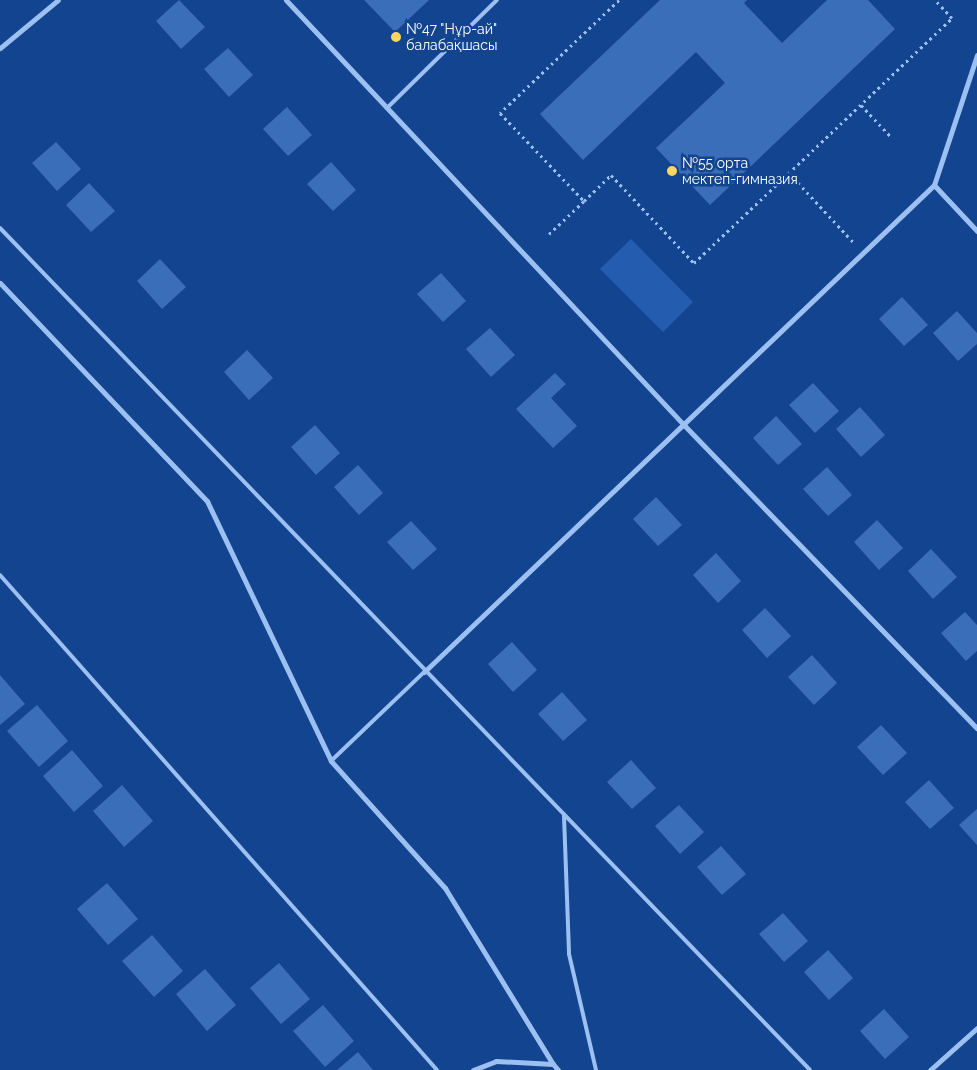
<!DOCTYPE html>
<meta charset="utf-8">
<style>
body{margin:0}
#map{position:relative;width:977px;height:1070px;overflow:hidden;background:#12448f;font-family:Raleway,sans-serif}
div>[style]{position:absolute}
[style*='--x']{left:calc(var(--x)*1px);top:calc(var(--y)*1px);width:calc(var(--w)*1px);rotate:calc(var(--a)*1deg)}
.green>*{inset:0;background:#245daf}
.building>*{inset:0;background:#3b6eb9}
.path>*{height:3px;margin-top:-1.5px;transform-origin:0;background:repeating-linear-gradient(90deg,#9dc0f2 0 2.5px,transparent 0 6.5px)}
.lane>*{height:4px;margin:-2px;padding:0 2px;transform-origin:2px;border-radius:2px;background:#9dc0f2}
.street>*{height:5px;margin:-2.5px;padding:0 2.5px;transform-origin:2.5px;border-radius:2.5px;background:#9dc0f2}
.dots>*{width:14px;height:14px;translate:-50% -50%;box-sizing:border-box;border:2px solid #12448f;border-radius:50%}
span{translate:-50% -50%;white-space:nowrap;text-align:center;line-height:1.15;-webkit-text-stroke:5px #12448f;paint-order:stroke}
.poi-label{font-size:14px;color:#fff}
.left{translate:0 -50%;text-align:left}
</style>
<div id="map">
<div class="green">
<i style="clip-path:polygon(631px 239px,693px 302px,663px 332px,600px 269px)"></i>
</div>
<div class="building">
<i style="clip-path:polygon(179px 0,205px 27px,181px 49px,156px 21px)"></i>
<i style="clip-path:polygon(364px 0,429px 0,395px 32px)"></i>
<i style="clip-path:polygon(660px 0,747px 0,744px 3px,782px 43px,827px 0,868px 0,895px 29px,710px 205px,656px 148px,725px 83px,696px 52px,583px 160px,540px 114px)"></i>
<i style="clip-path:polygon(228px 48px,253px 75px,229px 97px,204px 69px)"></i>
<i style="clip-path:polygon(287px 107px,312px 135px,288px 156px,263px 129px)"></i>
<i style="clip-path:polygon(56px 142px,81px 169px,57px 191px,32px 163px)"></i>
<i style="clip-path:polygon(331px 162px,356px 190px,333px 211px,307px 184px)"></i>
<i style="clip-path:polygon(89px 183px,115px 211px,91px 232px,66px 205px)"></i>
<i style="clip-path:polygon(160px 259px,186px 287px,162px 309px,137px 281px)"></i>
<i style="clip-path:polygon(441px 273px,466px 301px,443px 322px,417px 294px)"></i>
<i style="clip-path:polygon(902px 297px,928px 325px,904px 346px,879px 319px)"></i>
<i style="clip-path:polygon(957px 311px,977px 333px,977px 344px,958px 361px,933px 333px)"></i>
<i style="clip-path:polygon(490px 328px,515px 355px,491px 377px,466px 349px)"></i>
<i style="clip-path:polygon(247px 350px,273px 378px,249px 400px,224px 372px)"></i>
<i style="clip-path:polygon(555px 373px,566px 384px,551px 398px,577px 426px,553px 448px,516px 409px)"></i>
<i style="clip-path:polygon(813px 383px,839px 411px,815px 433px,789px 405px)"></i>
<i style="clip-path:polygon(860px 407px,885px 435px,861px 457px,836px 429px)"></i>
<i style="clip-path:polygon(776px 416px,802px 444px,778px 465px,753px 438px)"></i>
<i style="clip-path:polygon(315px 425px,340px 453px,316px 475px,291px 447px)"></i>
<i style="clip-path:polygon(358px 465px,383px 493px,359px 515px,334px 487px)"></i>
<i style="clip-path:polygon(827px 467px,852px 495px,828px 516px,803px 489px)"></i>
<i style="clip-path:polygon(656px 497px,682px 525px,658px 546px,633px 519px)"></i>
<i style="clip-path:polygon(877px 520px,903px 548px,879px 570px,854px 542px)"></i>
<i style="clip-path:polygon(411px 521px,437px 549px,413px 570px,387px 542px)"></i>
<i style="clip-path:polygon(931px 549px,957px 577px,933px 599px,908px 571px)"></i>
<i style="clip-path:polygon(716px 553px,741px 581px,718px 603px,693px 575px)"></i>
<i style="clip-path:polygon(765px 608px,791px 636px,767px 658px,742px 630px)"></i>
<i style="clip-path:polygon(965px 612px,977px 625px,977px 651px,966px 661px,941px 633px)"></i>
<i style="clip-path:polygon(512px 642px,537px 670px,513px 692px,488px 664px)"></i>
<i style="clip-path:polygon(812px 655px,837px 683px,814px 705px,788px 677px)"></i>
<i style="clip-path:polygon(0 675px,25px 704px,0 725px)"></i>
<i style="clip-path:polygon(562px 692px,587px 720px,563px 741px,538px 714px)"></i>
<i style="clip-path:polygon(37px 705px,68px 741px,39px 767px,7px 731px)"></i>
<i style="clip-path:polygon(881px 725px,907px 753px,883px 775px,857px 747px)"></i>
<i style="clip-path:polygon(72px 750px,103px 786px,74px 812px,43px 776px)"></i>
<i style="clip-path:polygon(631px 760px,656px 788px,632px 809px,607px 782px)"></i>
<i style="clip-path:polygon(929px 780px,954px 808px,930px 829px,905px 802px)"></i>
<i style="clip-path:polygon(122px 785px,153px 821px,124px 847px,93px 811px)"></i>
<i style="clip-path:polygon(679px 805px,704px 832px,680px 854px,655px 826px)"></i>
<i style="clip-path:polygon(977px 809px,977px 845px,959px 825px)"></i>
<i style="clip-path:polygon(721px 846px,746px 874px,722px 895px,697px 867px)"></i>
<i style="clip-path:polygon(107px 883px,138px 919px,108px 945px,77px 909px)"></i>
<i style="clip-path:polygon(783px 913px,808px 941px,784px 962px,759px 934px)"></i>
<i style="clip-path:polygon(152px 935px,183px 971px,154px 997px,122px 961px)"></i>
<i style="clip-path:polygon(828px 950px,853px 978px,829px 1000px,804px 972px)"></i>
<i style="clip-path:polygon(279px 963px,310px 999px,281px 1024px,250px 988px)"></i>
<i style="clip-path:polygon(205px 969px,236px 1005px,207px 1031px,176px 994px)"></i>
<i style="clip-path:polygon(323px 1005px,354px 1041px,325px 1067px,293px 1031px)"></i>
<i style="clip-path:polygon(884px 1009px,909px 1037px,885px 1059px,860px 1031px)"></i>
<i style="clip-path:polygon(358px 1052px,373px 1070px,337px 1070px)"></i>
</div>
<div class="path">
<i style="--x:619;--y:0;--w:164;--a:136.5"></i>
<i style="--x:500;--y:113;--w:122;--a:46.3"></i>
<i style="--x:584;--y:201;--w:37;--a:-44"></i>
<i style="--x:611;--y:175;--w:121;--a:46.7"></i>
<i style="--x:694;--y:263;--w:356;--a:-43.5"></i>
<i style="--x:952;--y:18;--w:25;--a:-133"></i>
<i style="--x:861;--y:105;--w:44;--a:46.8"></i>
<i style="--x:789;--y:173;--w:97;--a:47.1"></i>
<i style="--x:549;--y:234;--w:48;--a:-43.3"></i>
</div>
<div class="lane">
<i style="--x:387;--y:108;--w:154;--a:-44.5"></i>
<i style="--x:0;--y:228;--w:1168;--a:46.11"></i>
<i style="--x:0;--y:575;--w:660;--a:48.56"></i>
<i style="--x:331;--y:761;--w:129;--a:-43.7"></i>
<i style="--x:564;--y:816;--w:138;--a:87.9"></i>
<i style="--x:569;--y:954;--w:119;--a:76.9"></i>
</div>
<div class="street">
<i style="--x:286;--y:0;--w:581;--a:46.88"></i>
<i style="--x:683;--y:424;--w:423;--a:46"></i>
<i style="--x:0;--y:48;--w:75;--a:-39.6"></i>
<i style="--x:977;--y:55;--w:137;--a:108.3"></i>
<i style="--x:934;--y:185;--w:63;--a:46.9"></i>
<i style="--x:0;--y:283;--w:301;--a:46.5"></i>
<i style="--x:207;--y:501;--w:288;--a:64.5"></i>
<i style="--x:331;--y:761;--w:171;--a:48.1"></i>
<i style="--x:445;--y:888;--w:206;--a:58.5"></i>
<i style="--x:424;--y:672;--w:705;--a:-43.68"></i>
<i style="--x:473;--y:1070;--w:25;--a:-21"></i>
<i style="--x:496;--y:1061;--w:57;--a:3"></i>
<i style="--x:553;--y:1064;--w:8;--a:50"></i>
<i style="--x:930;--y:1070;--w:63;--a:-41.8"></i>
</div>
<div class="dots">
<i style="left:396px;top:37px;background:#ffd75e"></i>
<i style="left:672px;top:171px;background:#ffd75e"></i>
</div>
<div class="poi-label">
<span class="left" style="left:406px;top:37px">№47 "Нұр-ай"<br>балабақшасы</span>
<span class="left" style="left:682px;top:171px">№55 орта<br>мектеп-гимназия</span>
</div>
</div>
